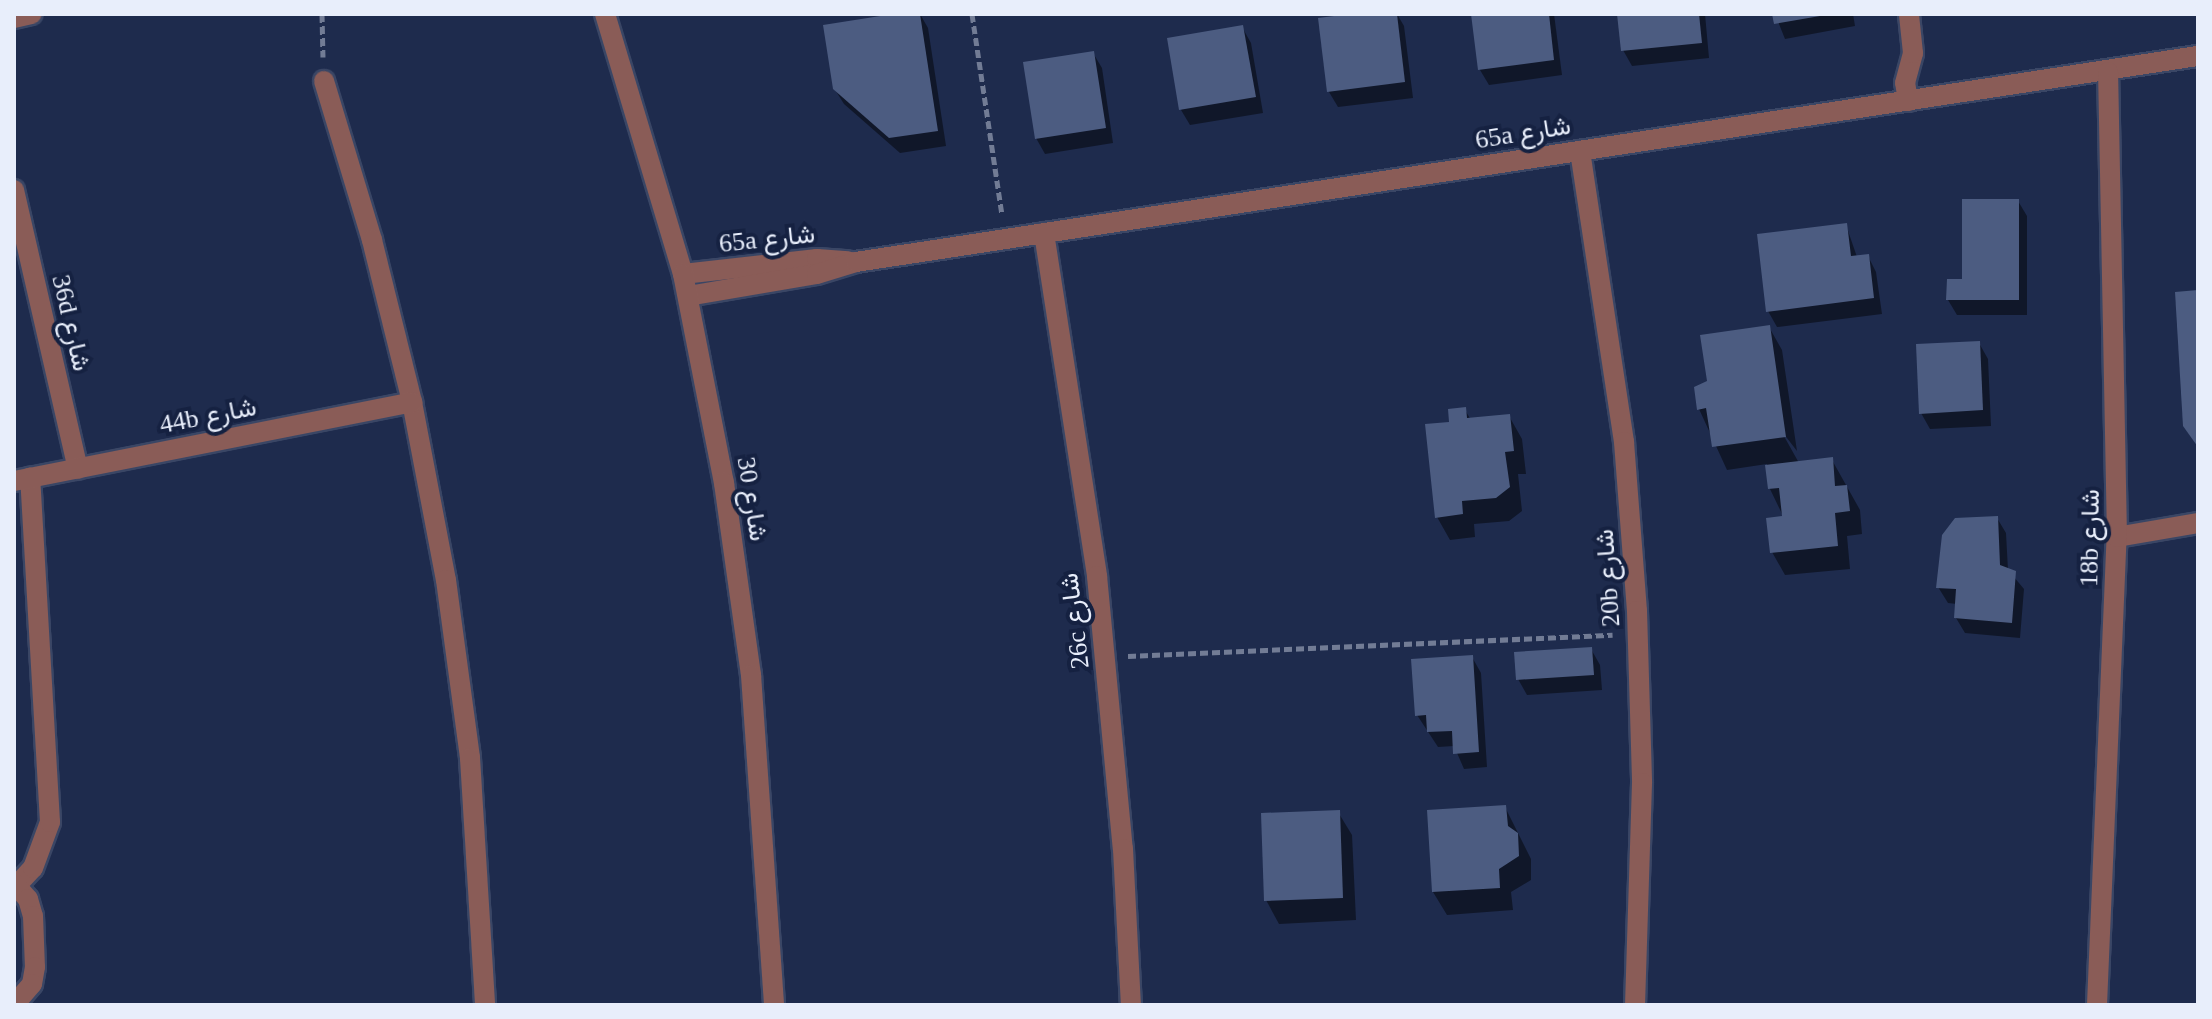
<!DOCTYPE html>
<meta charset="utf-8">
<style>
body{margin:0}
#map{position:relative;width:2212px;height:1019px;overflow:hidden;background:#1e2b4d;font-family:"Times New Roman",Vazirmatn,serif}
div>[style]{position:absolute}
[style*='--x']{left:calc(var(--x)*1px);top:calc(var(--y)*1px);width:calc(var(--w)*1px);rotate:calc(var(--a)*1deg)}
.shadow>*{inset:0;background:#0007}
.building>*{inset:0;background:#4c5c81}
.path>*{height:5px;margin-top:-2.5px;transform-origin:0;background:repeating-linear-gradient(90deg,#727c95 0 8px,transparent 0 12px)}
.roads{filter:drop-shadow(2px 0 #3a4665) drop-shadow(-2px 0 #3a4665) drop-shadow(0 2px #3a4665) drop-shadow(0 -2px #3a4665)}
.service>*{height:20px;margin:-10px;padding:0 10px;transform-origin:10px;border-radius:10px;background:#8a5c57}
.minor>*{height:20px;margin:-10px;padding:0 10px;transform-origin:10px;border-radius:10px;background:#8a5c57}
.tertiary>*{height:20px;margin:-10px;padding:0 10px;transform-origin:10px;border-radius:10px;background:#8a5c57}
span{translate:-50% -50%;white-space:nowrap;text-align:center;line-height:1.15;-webkit-text-stroke:8px #152141;paint-order:stroke}
.street-label{font-size:26px;color:#e8eefb}
.frame{position:absolute;inset:0;border:16px solid #e8eefb;pointer-events:none}
</style>
<div id="map">
<div class="shadow">
<i style="clip-path:polygon(906px 14px,920px 14px,928px 28px,946px 146px,900px 153px,844px 104px,834px 88px)"></i>
<i style="clip-path:polygon(1366px 14px,1397px 14px,1404px 26px,1413px 98px,1338px 107px,1329px 92px)"></i>
<i style="clip-path:polygon(1473px 14px,1554px 14px,1562px 75px,1489px 85px,1480px 70px)"></i>
<i style="clip-path:polygon(1619px 14px,1705px 14px,1709px 58px,1632px 66px,1623px 50px)"></i>
<i style="clip-path:polygon(1775px 14px,1853px 14px,1855px 26px,1785px 39px)"></i>
<i style="clip-path:polygon(1242px 27px,1251px 43px,1263px 113px,1190px 125px,1181px 110px)"></i>
<i style="clip-path:polygon(1093px 53px,1102px 68px,1113px 143px,1045px 154px,1036px 138px)"></i>
<i style="clip-path:polygon(2018px 201px,2027px 216px,2027px 315px,1957px 315px,1948px 300px)"></i>
<i style="clip-path:polygon(1846px 225px,1857px 257px,1868px 256px,1876px 272px,1882px 314px,1777px 327px,1768px 311px)"></i>
<i style="clip-path:polygon(1769px 327px,1782px 350px,1797px 451px,1780px 429px,1799px 463px,1832px 460px,1860px 510px,1862px 534px,1847px 536px,1850px 569px,1785px 575px,1772px 552px,1784px 518px,1770px 489px,1767px 464px,1727px 470px,1699px 409px,1709px 382px)"></i>
<i style="clip-path:polygon(1979px 343px,1988px 359px,1991px 426px,1930px 429px,1921px 413px)"></i>
<i style="clip-path:polygon(1465px 410px,1471px 420px,1509px 416px,1522px 439px,1526px 474px,1518px 474px,1522px 511px,1509px 521px,1474px 524px,1475px 537px,1450px 540px,1437px 517px,1451px 424px)"></i>
<i style="clip-path:polygon(1997px 518px,2006px 533px,2008px 570px,2024px 589px,2020px 638px,1965px 633px,1956px 618px,1957px 604px,1948px 603px,1938px 587px)"></i>
<i style="clip-path:polygon(1591px 649px,1600px 665px,1602px 690px,1527px 695px,1518px 679px)"></i>
<i style="clip-path:polygon(1472px 657px,1481px 673px,1487px 767px,1464px 769px,1454px 746px,1438px 747px,1417px 715px)"></i>
<i style="clip-path:polygon(1505px 807px,1531px 859px,1531px 880px,1511px 892px,1513px 910px,1447px 915px,1433px 892px)"></i>
<i style="clip-path:polygon(1338px 812px,1352px 835px,1356px 920px,1279px 924px,1266px 900px)"></i>
</div>
<div class="building">
<i style="clip-path:polygon(893px 14px,920px 14px,938px 131px,889px 138px,833px 89px,823px 25px)"></i>
<i style="clip-path:polygon(1350px 14px,1397px 14px,1405px 82px,1327px 92px,1318px 18px)"></i>
<i style="clip-path:polygon(1471px 14px,1549px 14px,1554px 60px,1478px 70px)"></i>
<i style="clip-path:polygon(1617px 14px,1699px 14px,1702px 43px,1621px 51px)"></i>
<i style="clip-path:polygon(1772px 14px,1820px 14px,1820px 16px,1774px 24px)"></i>
<i style="clip-path:polygon(1243px 25px,1256px 97px,1179px 110px,1167px 38px)"></i>
<i style="clip-path:polygon(1094px 51px,1106px 128px,1035px 139px,1023px 62px)"></i>
<i style="clip-path:polygon(1962px 199px,2019px 199px,2019px 300px,1946px 300px,1947px 279px,1962px 279px)"></i>
<i style="clip-path:polygon(1847px 223px,1851px 256px,1869px 254px,1874px 298px,1766px 312px,1757px 234px)"></i>
<i style="clip-path:polygon(2198px 290px,2198px 447px,2183px 426px,2175px 292px)"></i>
<i style="clip-path:polygon(1770px 325px,1786px 437px,1712px 447px,1706px 408px,1697px 410px,1694px 387px,1707px 381px,1700px 335px)"></i>
<i style="clip-path:polygon(1980px 341px,1983px 410px,1919px 414px,1916px 344px)"></i>
<i style="clip-path:polygon(1466px 407px,1467px 418px,1510px 414px,1514px 451px,1505px 452px,1510px 487px,1496px 498px,1462px 501px,1463px 514px,1435px 518px,1425px 424px,1449px 422px,1448px 409px)"></i>
<i style="clip-path:polygon(1833px 457px,1835px 486px,1847px 485px,1850px 511px,1835px 513px,1838px 546px,1770px 553px,1766px 518px,1782px 516px,1779px 488px,1768px 489px,1765px 465px)"></i>
<i style="clip-path:polygon(1998px 516px,2000px 565px,2016px 571px,2012px 623px,1954px 618px,1956px 589px,1936px 588px,1942px 535px,1955px 518px)"></i>
<i style="clip-path:polygon(1592px 647px,1594px 675px,1516px 680px,1514px 652px)"></i>
<i style="clip-path:polygon(1473px 655px,1479px 752px,1453px 754px,1452px 731px,1427px 732px,1426px 715px,1415px 716px,1411px 659px)"></i>
<i style="clip-path:polygon(1506px 805px,1508px 826px,1518px 833px,1519px 856px,1499px 869px,1500px 888px,1432px 892px,1427px 810px)"></i>
<i style="clip-path:polygon(1340px 810px,1343px 898px,1264px 901px,1261px 813px)"></i>
</div>
<div class="path">
<i style="--x:322;--y:14;--w:43;--a:88.7"></i>
<i style="--x:972;--y:14;--w:202;--a:81.5"></i>
<i style="--x:1128;--y:656;--w:485;--a:-2.5"></i>
</div>
<div class="roads">
<div class="service">
<i style="--x:1908;--y:101;--w:18;--a:-99"></i>
<i style="--x:1905;--y:83;--w:31;--a:-75"></i>
<i style="--x:1913;--y:53;--w:39;--a:-96"></i>
<i style="--x:17;--y:885;--w:23;--a:-47"></i>
<i style="--x:33;--y:868;--w:49;--a:-69.7"></i>
<i style="--x:50;--y:822;--w:345;--a:-93.3"></i>
</div>
<div class="minor">
<i style="--x:14;--y:18;--w:18;--a:-13"></i>
<i style="--x:324;--y:81;--w:166;--a:73.2"></i>
<i style="--x:372;--y:240;--w:167;--a:76.1"></i>
<i style="--x:412;--y:402;--w:181;--a:79.2"></i>
<i style="--x:446;--y:580;--w:180;--a:82.3"></i>
<i style="--x:470;--y:758;--w:247;--a:86.5"></i>
<i style="--x:1580;--y:151;--w:294;--a:81.4"></i>
<i style="--x:1624;--y:442;--w:169;--a:85.6"></i>
<i style="--x:1637;--y:611;--w:172;--a:88.3"></i>
<i style="--x:1642;--y:783;--w:222;--a:91.8"></i>
<i style="--x:14;--y:190;--w:286;--a:77.1"></i>
<i style="--x:1044;--y:233;--w:347;--a:81.2"></i>
<i style="--x:1097;--y:576;--w:274;--a:84.6"></i>
<i style="--x:1123;--y:849;--w:156;--a:87.1"></i>
<i style="--x:683;--y:274;--w:135;--a:-6.4"></i>
<i style="--x:817;--y:259;--w:31;--a:4"></i>
<i style="--x:688;--y:296;--w:131;--a:-9.7"></i>
<i style="--x:817;--y:274;--w:41;--a:-17.1"></i>
<i style="--x:856;--y:262;--w:1358;--a:-8.73"></i>
<i style="--x:14;--y:481;--w:406;--a:-11.2"></i>
<i style="--x:2117;--y:537;--w:82;--a:-9.8"></i>
<i style="--x:14;--y:883;--w:21;--a:49"></i>
<i style="--x:28;--y:899;--w:18;--a:74"></i>
<i style="--x:33;--y:916;--w:51;--a:87.8"></i>
<i style="--x:35;--y:967;--w:17;--a:100"></i>
<i style="--x:32;--y:984;--w:28;--a:131"></i>
<i style="--x:2097;--y:1005;--w:468;--a:-87.6"></i>
<i style="--x:2117;--y:537;--w:465;--a:-91.1"></i>
</div>
<div class="tertiary">
<i style="--x:605;--y:14;--w:271;--a:73.3"></i>
<i style="--x:683;--y:274;--w:213;--a:78.9"></i>
<i style="--x:724;--y:483;--w:194;--a:82"></i>
<i style="--x:751;--y:675;--w:331;--a:86"></i>
</div>
</div>
<div class="street-label">
<span style="left:1523px;top:133px;rotate:-9deg">65a شارع</span>
<span style="left:767px;top:239px;rotate:-6deg">65a شارع</span>
<span style="left:71px;top:323px;rotate:77deg">36d شارع</span>
<span style="left:208px;top:416px;rotate:-11deg">44b شارع</span>
<span style="left:752px;top:499px;rotate:81deg">شارع 30</span>
<span style="left:2090px;top:538px;rotate:-89deg">18b شارع</span>
<span style="left:1608px;top:578px;rotate:-94deg">20b شارع</span>
<span style="left:1075px;top:621px;rotate:-97deg">26c شارع</span>
</div>
<div class="frame"></div>
</div>
